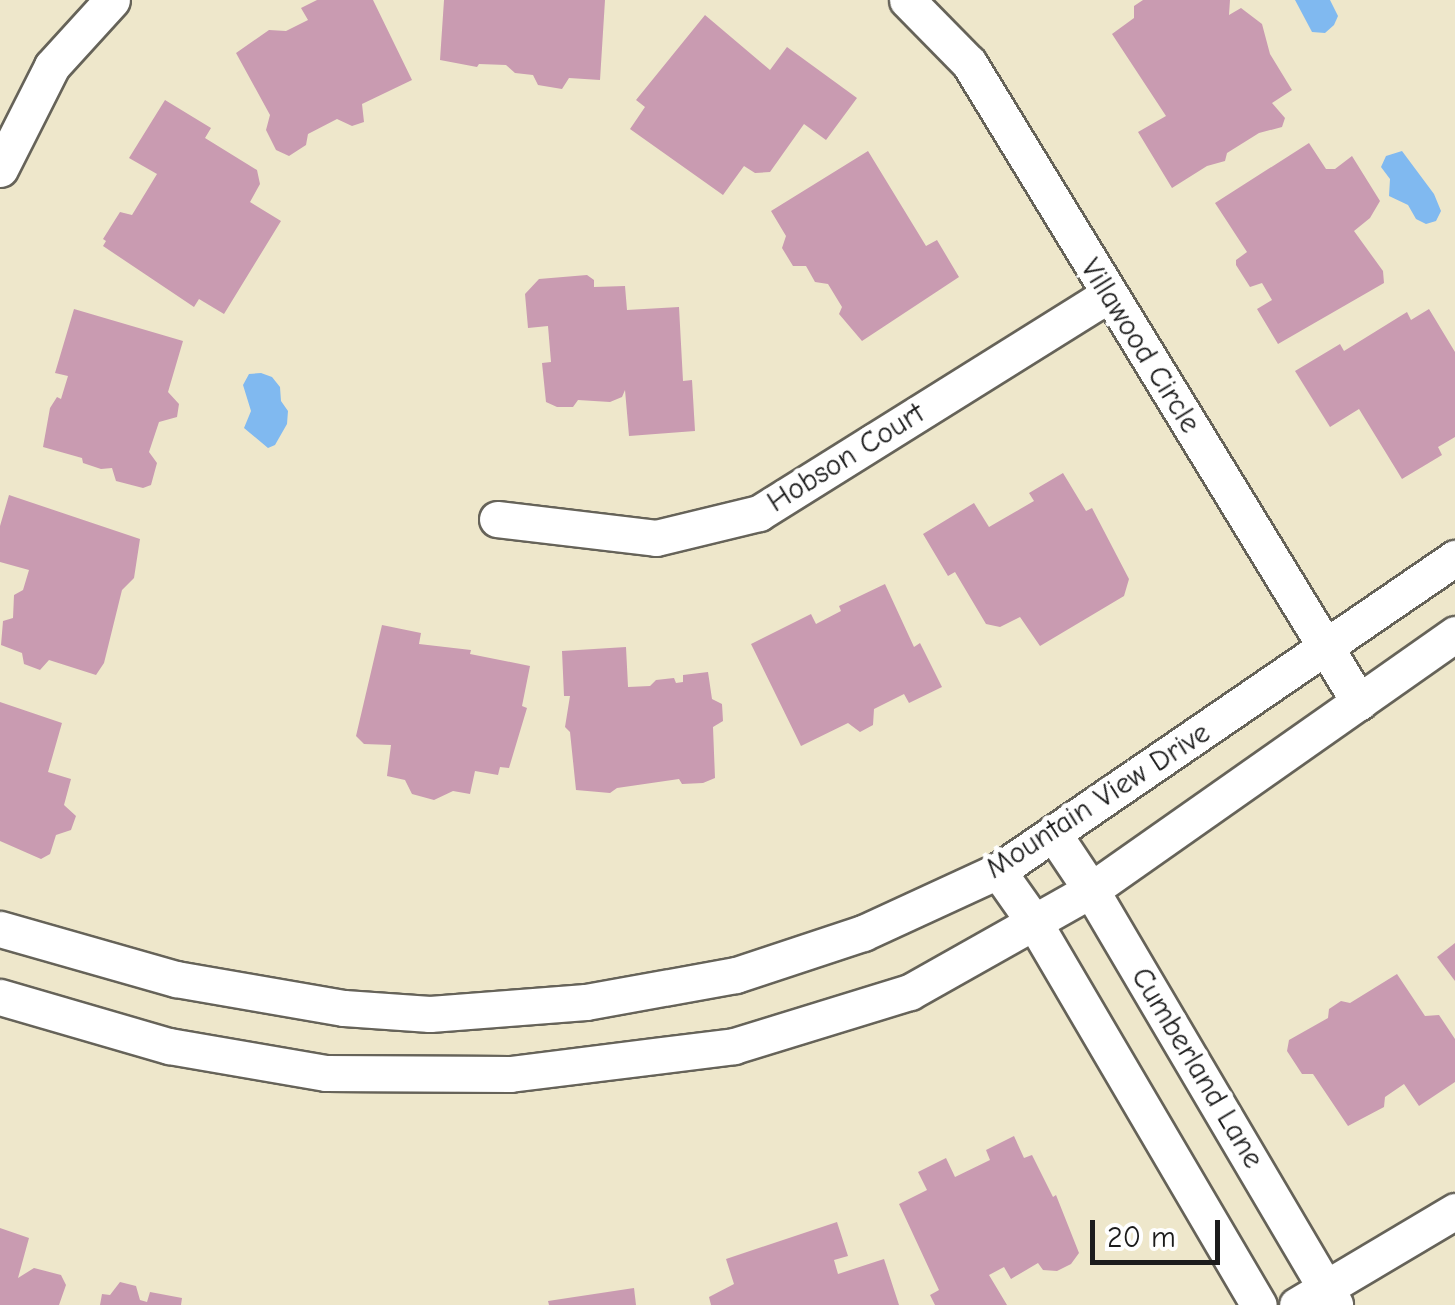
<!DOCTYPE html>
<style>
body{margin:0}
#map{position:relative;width:1455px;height:1305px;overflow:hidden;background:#eee7cb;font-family:"Comic Neue",sans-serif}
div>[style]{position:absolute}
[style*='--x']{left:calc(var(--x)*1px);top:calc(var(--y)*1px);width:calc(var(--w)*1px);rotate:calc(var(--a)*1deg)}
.water>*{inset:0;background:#80b9f0}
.building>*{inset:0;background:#c99bb1}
.roads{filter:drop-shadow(2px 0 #666359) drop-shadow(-2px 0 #666359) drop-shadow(0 2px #666359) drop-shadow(0 -2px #666359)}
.minor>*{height:35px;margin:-17.5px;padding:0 17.5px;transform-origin:17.5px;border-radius:17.5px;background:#fff}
span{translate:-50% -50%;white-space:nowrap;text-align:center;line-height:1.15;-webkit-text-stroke:10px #fff;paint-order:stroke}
.street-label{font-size:30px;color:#1c1c1c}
.scale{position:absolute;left:1090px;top:1220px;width:130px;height:45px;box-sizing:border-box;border:5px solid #1c1c1c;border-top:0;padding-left:12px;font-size:30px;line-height:35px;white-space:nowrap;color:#1c1c1c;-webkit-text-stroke:8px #fff;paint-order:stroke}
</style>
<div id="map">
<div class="water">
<i style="clip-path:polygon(1295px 0,1330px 0,1338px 16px,1334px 25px,1325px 33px,1312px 32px)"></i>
<i style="clip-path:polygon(1402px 151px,1434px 194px,1441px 211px,1436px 221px,1426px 224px,1416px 219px,1408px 205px,1389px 196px,1390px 179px,1381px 167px,1386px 156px)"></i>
<i style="clip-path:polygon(261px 373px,272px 377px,280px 387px,281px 401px,288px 411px,287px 424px,275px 445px,268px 448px,244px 428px,251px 411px,243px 385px,249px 374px)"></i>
</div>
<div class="building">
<i style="clip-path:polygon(317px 0,373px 0,412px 80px,362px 104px,364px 122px,352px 126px,337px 119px,308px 134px,306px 145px,289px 156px,276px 150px,266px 130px,270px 115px,236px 53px,269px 30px,286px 31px,308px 20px,301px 8px)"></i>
<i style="clip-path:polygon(444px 0,605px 0,600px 80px,569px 78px,562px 89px,538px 85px,533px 75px,515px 73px,506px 65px,479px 64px,477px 67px,440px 60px)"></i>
<i style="clip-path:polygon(1143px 0,1230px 0,1229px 15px,1241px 8px,1262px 24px,1270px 54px,1292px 90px,1272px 103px,1285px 118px,1282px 127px,1259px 133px,1227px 153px,1225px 161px,1207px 166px,1172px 188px,1138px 132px,1166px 116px,1112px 34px,1134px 18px,1134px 6px)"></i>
<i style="clip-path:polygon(705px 15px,770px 70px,787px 47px,857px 98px,826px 140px,804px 124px,770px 172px,755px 173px,744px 166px,723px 195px,630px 129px,645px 107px,636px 100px)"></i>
<i style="clip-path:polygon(165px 100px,211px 128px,205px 138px,257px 170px,260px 184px,250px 202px,281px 221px,224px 314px,199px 299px,194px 307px,103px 246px,106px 241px,103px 239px,120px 212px,132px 215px,157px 174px,129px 158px)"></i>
<i style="clip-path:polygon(1309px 143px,1326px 169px,1335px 169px,1352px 156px,1380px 201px,1370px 218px,1354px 231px,1383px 271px,1384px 283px,1278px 344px,1257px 309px,1272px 300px,1262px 283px,1250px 287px,1236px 265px,1236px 260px,1247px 252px,1215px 203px)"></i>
<i style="clip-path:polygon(868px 151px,926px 246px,937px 240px,959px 277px,862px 341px,839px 314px,842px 307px,828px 284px,815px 282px,806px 266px,793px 266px,782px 248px,786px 236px,771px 211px)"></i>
<i style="clip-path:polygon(587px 275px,594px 280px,594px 287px,625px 286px,627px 310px,679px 307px,683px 381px,692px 380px,695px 431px,629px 436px,625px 390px,622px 397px,610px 402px,578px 400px,573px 407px,557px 407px,546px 402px,542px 363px,551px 362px,548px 326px,528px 328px,525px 294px,539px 279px)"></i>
<i style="clip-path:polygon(74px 309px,183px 341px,168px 392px,179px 404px,177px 417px,159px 422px,149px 452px,157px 463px,151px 485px,143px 488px,116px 481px,112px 468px,101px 469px,83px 463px,82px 458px,43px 447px,50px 408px,57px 397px,61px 399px,68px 376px,55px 373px)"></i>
<i style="clip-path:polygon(1429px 309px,1455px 352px,1455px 437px,1438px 447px,1442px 455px,1402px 479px,1359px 409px,1330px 427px,1295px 371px,1340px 344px,1344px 351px,1407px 312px,1411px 320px)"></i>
<i style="clip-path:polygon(1063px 473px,1086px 511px,1092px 508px,1129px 579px,1124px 596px,1040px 646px,1020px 617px,1000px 627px,986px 624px,955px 572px,948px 576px,923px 534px,974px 503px,989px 527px,1034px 501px,1029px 493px)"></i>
<i style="clip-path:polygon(9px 495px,140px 539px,134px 578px,122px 590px,104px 663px,96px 675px,49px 660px,40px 670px,24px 664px,22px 653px,1px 645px,3px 621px,13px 618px,14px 595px,23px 590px,29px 570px,0 562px,0 526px)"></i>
<i style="clip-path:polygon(885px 584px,914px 647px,920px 643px,942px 687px,909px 703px,904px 694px,874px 709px,873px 725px,860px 732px,848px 723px,801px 746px,751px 644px,811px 614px,816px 624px,841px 611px,839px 606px)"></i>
<i style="clip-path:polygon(382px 625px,421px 633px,419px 644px,471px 650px,470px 654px,530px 666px,522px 706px,527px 708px,509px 768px,500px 767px,498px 775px,475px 771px,470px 794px,453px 791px,434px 800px,412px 794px,405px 780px,387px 776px,391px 745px,364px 744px,356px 736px)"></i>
<i style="clip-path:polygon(626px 647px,628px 687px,650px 686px,656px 680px,674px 678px,676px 683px,683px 682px,683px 675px,708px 672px,712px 699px,722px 704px,723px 721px,713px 727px,715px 778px,703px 783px,682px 784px,679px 779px,617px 788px,610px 793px,576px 790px,570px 732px,565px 727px,570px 696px,564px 696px,562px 651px)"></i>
<i style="clip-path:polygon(0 702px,62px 723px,48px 772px,71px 779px,64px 805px,76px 816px,71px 830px,56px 835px,50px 854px,41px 859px,0 841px)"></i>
<i style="clip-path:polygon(1455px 943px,1455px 981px,1437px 957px)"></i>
<i style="clip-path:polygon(1397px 974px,1425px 1016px,1439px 1015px,1455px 1039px,1455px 1082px,1419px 1106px,1404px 1084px,1385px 1097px,1384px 1107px,1348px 1126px,1313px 1074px,1302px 1074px,1287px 1051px,1289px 1040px,1328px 1018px,1329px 1009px,1341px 1001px,1350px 1003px)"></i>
<i style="clip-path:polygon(1014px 1136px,1024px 1158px,1032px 1155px,1053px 1197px,1056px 1195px,1079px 1253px,1071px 1264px,1057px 1271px,1043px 1270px,1038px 1263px,1011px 1279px,1004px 1267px,989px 1275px,1007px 1305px,935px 1305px,930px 1295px,939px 1290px,899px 1204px,927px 1190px,918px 1172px,946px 1158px,955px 1177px,990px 1160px,986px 1150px)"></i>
<i style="clip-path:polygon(837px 1222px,848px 1256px,834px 1260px,838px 1274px,884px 1259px,899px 1305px,711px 1305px,709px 1297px,734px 1284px,726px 1259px)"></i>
<i style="clip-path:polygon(0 1228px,29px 1238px,18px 1278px,34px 1268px,61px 1275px,66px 1285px,59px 1305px,0 1305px)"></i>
<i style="clip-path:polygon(120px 1282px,136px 1286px,140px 1300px,147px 1302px,150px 1292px,182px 1298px,181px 1305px,100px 1305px,102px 1294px,110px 1295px)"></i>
<i style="clip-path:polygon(634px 1288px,636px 1305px,549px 1305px,548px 1301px)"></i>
</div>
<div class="roads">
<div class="minor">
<i style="--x:907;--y:0;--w:88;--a:45.5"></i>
<i style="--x:969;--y:63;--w:749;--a:58.6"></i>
<i style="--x:0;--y:169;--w:115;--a:-63.2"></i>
<i style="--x:52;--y:66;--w:89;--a:-47.7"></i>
<i style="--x:497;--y:519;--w:160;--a:6.8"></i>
<i style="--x:656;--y:538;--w:106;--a:-13.6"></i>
<i style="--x:759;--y:513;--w:411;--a:-32"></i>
<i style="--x:1053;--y:833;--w:69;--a:56.3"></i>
<i style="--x:1091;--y:890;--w:481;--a:59.5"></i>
<i style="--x:998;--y:871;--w:62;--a:54.8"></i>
<i style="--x:1034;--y:922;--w:444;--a:59.6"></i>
<i style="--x:0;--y:929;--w:183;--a:15.9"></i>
<i style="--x:176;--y:979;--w:170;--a:9.8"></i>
<i style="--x:344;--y:1008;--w:86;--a:4"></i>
<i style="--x:430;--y:1014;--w:156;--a:-4.4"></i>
<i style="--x:586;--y:1002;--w:152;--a:-10.2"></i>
<i style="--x:736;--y:975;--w:134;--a:-18.3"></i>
<i style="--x:863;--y:933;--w:149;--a:-24.7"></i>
<i style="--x:998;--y:871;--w:554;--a:-34.41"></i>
<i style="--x:0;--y:997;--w:176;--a:16.2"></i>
<i style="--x:169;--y:1046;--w:159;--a:9.8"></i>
<i style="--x:326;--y:1073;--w:184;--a:0.3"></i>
<i style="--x:510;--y:1074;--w:226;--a:-7.1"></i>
<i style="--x:734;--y:1046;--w:184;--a:-17.1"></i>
<i style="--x:910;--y:992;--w:208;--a:-29.4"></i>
<i style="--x:1091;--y:890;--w:445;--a:-35.1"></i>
<i style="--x:1297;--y:1305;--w:184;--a:-30.7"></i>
</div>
</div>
<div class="street-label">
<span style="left:1140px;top:346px;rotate:58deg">Villawood Circle</span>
<span style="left:846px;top:458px;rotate:-32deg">Hobson Court</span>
<span style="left:1098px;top:801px;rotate:-33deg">Mountain View Drive</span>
<span style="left:1197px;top:1068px;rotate:59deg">Cumberland Lane</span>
</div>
<div class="scale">20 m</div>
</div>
